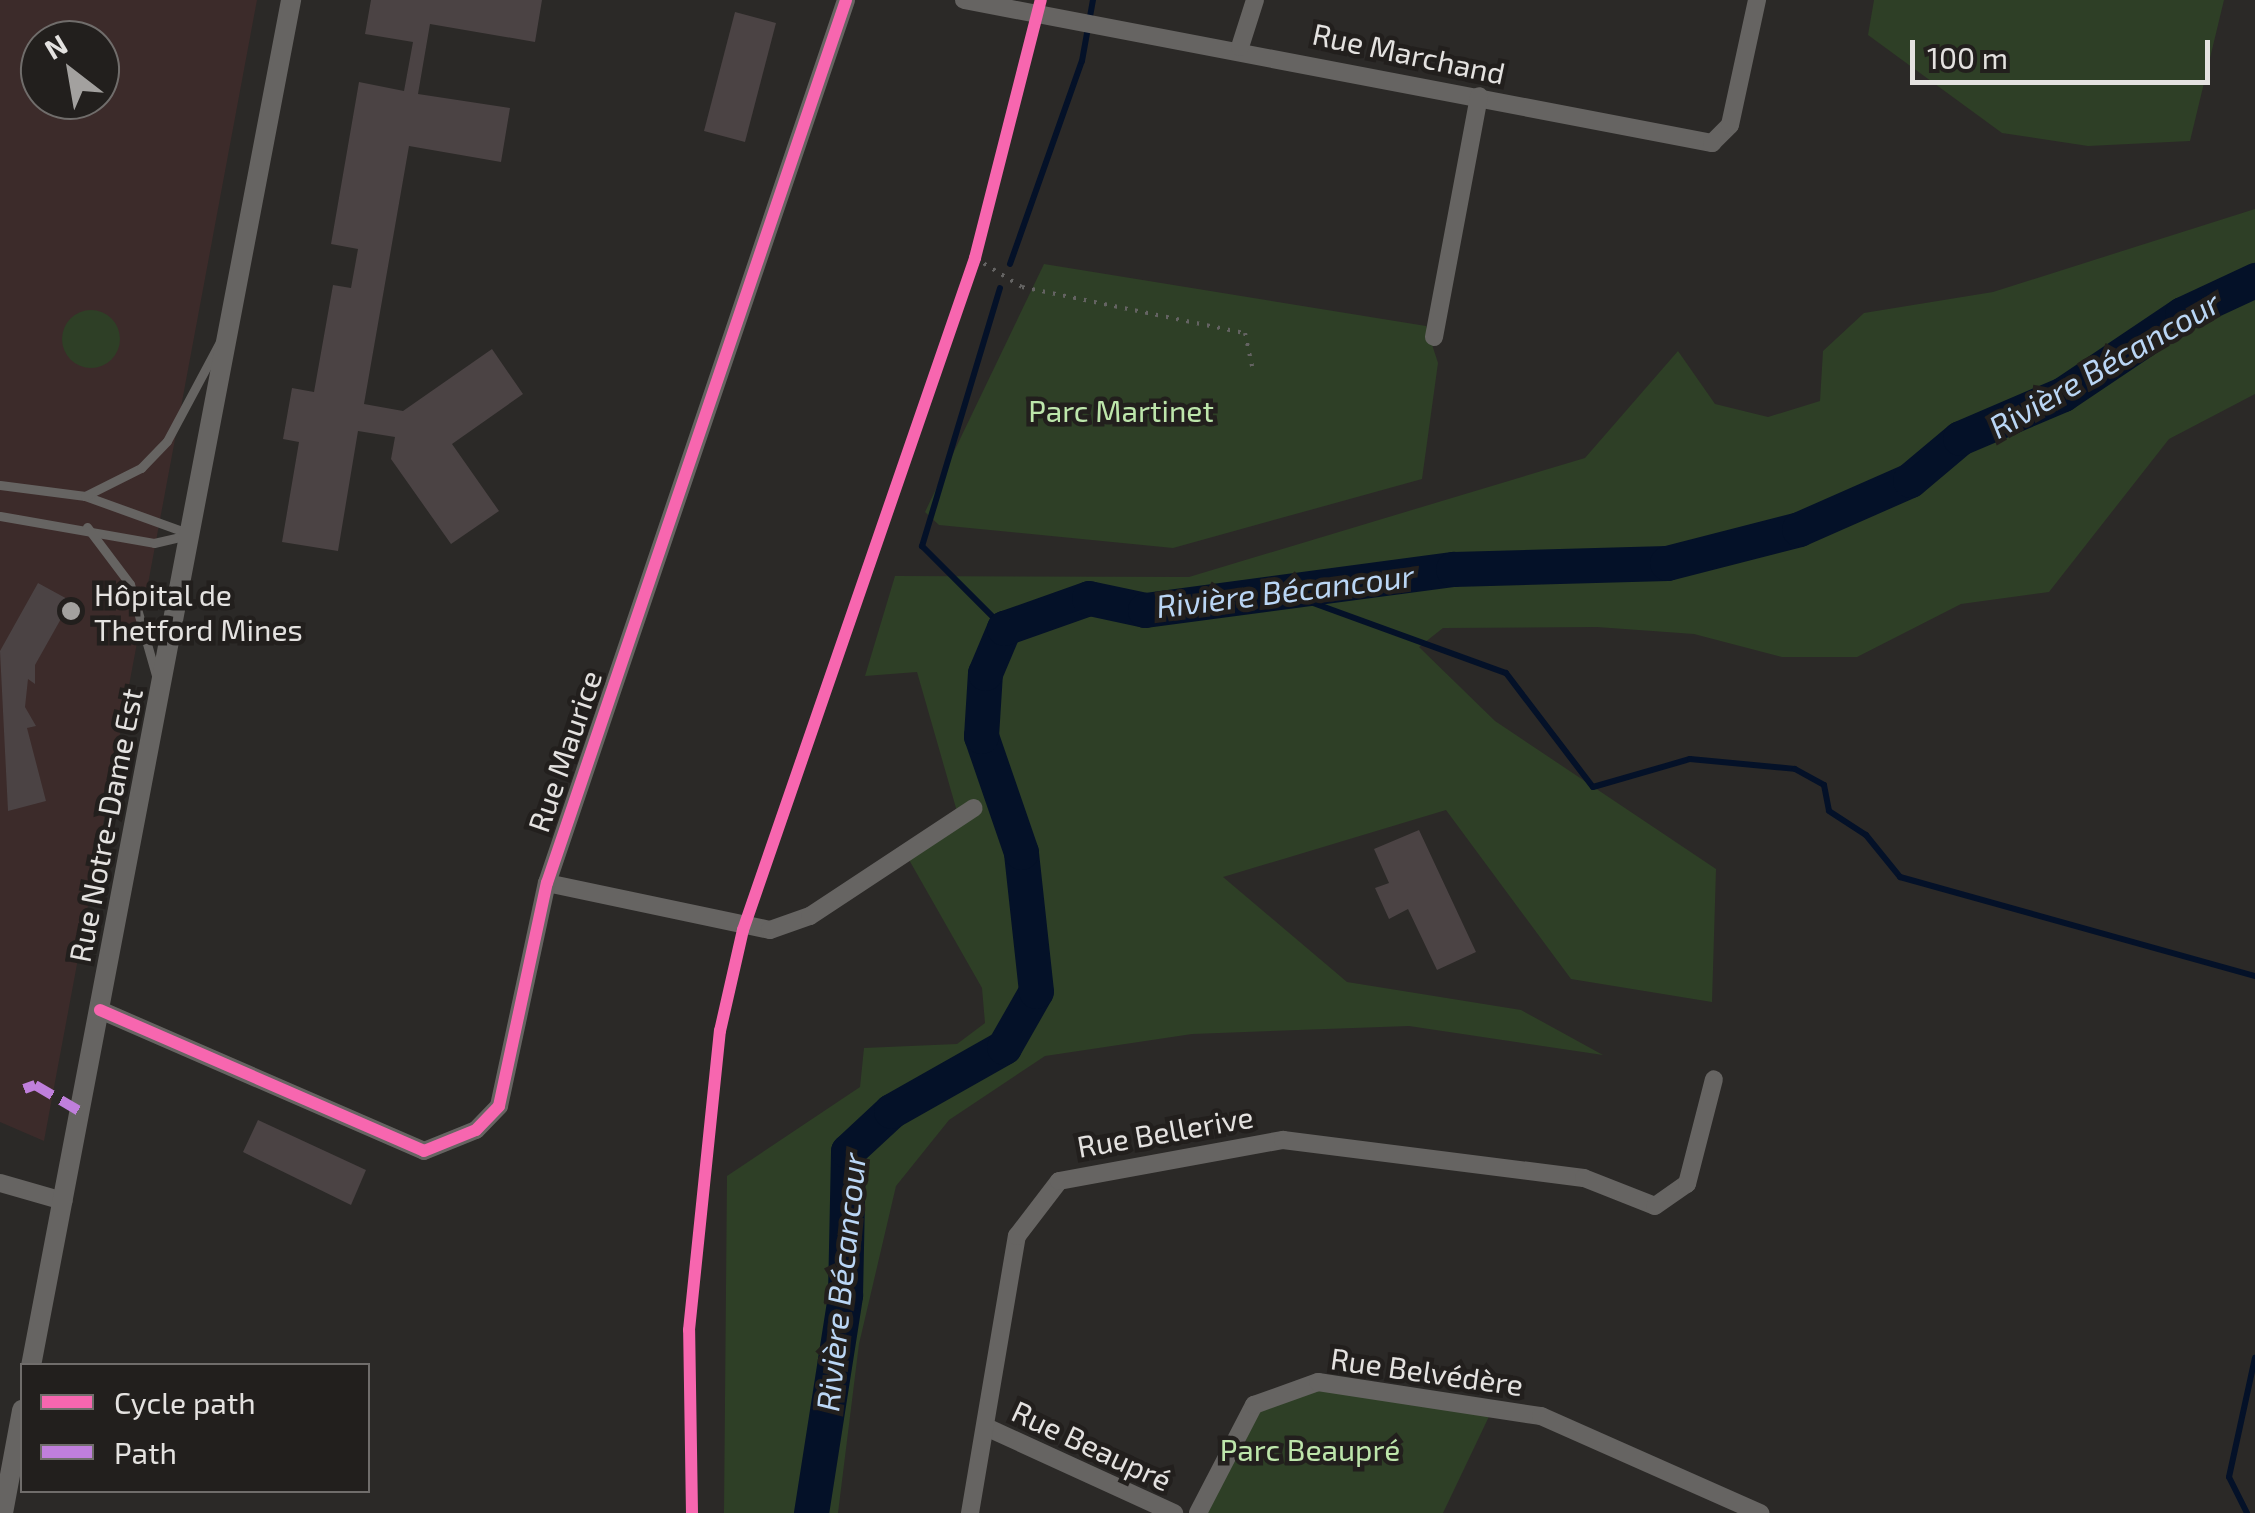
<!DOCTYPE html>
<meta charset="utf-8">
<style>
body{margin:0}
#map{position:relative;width:2255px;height:1513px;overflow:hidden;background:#2b2927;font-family:"Exo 2",sans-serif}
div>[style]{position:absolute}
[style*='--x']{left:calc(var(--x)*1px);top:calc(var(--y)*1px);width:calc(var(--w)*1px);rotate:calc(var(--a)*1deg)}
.medical>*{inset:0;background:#3c2b2a}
.green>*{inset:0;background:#2e3f26}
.round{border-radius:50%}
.stream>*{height:6px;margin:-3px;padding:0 3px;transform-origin:3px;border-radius:3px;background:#041128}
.river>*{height:35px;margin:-17.5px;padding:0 17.5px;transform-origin:17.5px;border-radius:17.5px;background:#041128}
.building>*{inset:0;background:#4b4344}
.path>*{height:4px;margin-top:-2px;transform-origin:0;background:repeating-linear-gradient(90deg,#646362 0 2.5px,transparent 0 10.5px)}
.service>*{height:9px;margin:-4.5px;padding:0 4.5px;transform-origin:4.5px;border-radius:4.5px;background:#666462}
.minor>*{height:18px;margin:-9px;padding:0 9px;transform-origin:9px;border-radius:9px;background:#666462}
.tertiary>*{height:20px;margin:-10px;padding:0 10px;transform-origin:10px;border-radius:10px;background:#666462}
.quiet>*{height:10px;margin-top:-5px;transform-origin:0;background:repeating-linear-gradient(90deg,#c07fdc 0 20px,transparent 0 30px)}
.cycleway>*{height:12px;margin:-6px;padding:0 6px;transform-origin:6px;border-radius:6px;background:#f766af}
.dots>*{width:28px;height:28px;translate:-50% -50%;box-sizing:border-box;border:5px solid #221f1d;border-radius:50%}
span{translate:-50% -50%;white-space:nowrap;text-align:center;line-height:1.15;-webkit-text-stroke:9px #221f1d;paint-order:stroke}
.street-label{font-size:30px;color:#e4e2e0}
.park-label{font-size:30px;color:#bde6ab}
.poi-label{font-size:30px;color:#e4e2e0}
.left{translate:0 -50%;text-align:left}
.water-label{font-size:32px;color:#bad6f5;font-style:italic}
.legend{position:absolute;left:20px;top:1363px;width:350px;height:130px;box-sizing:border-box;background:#221f1d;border:2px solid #706d6b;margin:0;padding:12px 18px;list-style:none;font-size:30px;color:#e4e2e0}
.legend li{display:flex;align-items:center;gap:20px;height:50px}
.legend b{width:50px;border:2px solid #706d6b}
.north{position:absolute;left:20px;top:20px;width:100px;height:100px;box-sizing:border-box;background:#221f1d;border:2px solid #706d6b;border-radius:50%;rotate:329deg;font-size:28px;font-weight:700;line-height:40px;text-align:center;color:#e4e2e0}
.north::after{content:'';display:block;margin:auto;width:35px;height:45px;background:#a3a19f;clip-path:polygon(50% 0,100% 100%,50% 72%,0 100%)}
.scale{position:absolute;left:1910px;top:40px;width:300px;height:45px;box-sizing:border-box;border:5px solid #e4e2e0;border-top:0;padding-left:12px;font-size:30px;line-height:35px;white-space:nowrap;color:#e4e2e0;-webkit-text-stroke:8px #221f1d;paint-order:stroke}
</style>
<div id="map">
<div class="medical">
<i style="clip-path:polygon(evenodd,0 0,257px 0,44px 1141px,0 1122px,0 0,40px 40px,100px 40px,100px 100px,40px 100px,40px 40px)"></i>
</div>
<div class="green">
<i style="clip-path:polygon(1874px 0,2224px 0,2190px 141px,2088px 146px,2002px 133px,1868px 35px)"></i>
<i style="clip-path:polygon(2255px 209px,2255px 394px,2169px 439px,2049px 592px,1961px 604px,1857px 657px,1782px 657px,1694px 634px,1597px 627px,1443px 628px,1419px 647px,1495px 721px,1716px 869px,1712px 1002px,1571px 979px,1446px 810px,1223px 877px,1347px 982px,1521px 1010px,1603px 1055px,1409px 1026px,1192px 1034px,1045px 1056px,949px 1120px,896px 1186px,859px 1344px,838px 1513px,724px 1513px,727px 1176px,860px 1087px,864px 1048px,957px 1044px,985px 1023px,982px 988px,904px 851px,958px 815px,917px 672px,865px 676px,895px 576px,1189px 577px,1585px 458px,1678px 351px,1715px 404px,1768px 417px,1820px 401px,1823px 351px,1864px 313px,1993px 292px)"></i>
<i style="clip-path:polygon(1044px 264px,1426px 326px,1438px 363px,1422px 479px,1173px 548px,939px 525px,925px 512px)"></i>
<i class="round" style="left:62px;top:310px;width:58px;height:58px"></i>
<i style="clip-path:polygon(1296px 1384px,1494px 1406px,1443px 1513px,1198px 1513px,1240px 1420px)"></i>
</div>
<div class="stream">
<i style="--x:1010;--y:264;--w:215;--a:-70.5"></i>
<i style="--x:1082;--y:61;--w:62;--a:-79.8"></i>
<i style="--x:1000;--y:288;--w:270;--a:106.8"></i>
<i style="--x:922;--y:546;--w:116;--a:45"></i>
<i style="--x:1272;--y:588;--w:249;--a:20"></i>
<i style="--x:1506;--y:673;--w:143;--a:52.7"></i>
<i style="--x:1593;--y:787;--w:101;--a:-16.1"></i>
<i style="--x:1690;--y:759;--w:105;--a:5.4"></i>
<i style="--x:1795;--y:769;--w:33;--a:29"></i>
<i style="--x:1824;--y:785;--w:26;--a:79"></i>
<i style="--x:1829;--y:811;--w:44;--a:33"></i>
<i style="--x:1866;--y:835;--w:54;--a:51"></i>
<i style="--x:1900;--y:877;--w:369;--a:15.6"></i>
<i style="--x:2247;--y:1513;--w:40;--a:-116.6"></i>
<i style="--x:2229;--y:1477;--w:122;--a:-77.7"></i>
</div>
<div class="river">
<i style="--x:811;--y:1513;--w:221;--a:-81.1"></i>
<i style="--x:845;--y:1295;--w:144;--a:-88.8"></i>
<i style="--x:848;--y:1151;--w:59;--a:-42.9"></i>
<i style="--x:891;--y:1111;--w:130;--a:-29.5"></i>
<i style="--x:1004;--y:1047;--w:64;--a:-60.3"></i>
<i style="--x:1036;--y:991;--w:140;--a:-96.2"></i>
<i style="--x:1021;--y:852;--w:123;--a:-109"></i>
<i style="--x:981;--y:736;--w:63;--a:-86.4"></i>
<i style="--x:985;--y:673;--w:49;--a:-67.1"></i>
<i style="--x:1004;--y:628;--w:90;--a:-19.4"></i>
<i style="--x:1089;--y:598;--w:57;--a:12.1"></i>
<i style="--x:1145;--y:610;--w:311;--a:-7.6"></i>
<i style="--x:1453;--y:569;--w:214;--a:-1.6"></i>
<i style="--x:1667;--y:563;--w:136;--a:-14.4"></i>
<i style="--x:1799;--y:529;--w:121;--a:-23.8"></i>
<i style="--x:1910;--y:480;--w:65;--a:-40"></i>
<i style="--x:1960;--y:438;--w:112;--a:-23.1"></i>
<i style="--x:2063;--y:394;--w:143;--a:-33.9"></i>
<i style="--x:2182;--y:314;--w:81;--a:-25"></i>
</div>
<div class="building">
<i style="clip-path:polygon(371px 0,542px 0,535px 42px,430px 24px,418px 94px,510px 108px,501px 162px,409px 146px,364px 404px,403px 411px,492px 349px,523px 394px,452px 444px,499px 511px,451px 544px,391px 459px,395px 437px,358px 431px,338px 551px,282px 542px,299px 442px,283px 439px,292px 388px,314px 392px,333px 285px,351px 288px,358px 249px,331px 244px,359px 82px,404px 91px,413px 42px,365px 34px)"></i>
<i style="clip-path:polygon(735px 12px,776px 23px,745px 142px,704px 131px)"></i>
<i style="clip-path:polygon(38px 583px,71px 601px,35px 665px,35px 684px,28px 679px,25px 707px,36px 726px,27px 728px,46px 801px,8px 811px,0 651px)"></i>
<i style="clip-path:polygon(1419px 830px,1476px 952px,1437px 970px,1408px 909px,1389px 919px,1375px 888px,1389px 883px,1374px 849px)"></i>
<i style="clip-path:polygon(258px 1120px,366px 1170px,351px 1205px,243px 1152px)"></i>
</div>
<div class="path">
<i style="--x:975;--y:258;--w:55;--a:31.7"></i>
<i style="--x:1022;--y:287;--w:228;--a:11.7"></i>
<i style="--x:1245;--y:333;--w:34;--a:78"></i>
</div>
<div class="service">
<i style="--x:0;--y:485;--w:86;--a:7.4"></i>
<i style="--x:85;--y:496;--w:109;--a:19.8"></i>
<i style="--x:85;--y:496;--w:63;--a:-26.6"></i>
<i style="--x:141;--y:468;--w:37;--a:-46"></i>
<i style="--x:167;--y:441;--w:115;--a:-61.9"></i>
<i style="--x:0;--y:516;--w:156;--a:9.9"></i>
<i style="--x:154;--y:543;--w:36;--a:-13"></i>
<i style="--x:87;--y:527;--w:71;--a:53"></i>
<i style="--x:130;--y:584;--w:95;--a:74.1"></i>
</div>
<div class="minor">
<i style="--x:964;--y:0;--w:762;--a:10.82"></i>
<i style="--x:1712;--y:143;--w:25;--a:-45"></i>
<i style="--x:1730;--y:125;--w:128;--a:-77.8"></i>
<i style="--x:1240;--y:47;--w:49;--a:-72.3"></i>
<i style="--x:1434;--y:337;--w:245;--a:-79.4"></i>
<i style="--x:547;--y:883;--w:228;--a:11.9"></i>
<i style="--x:770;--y:930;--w:42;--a:-19.3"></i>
<i style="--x:810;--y:916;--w:196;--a:-33.4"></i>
<i style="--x:100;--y:1010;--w:353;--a:23.5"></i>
<i style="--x:424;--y:1151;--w:56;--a:-22"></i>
<i style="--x:476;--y:1130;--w:33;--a:-46"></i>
<i style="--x:499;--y:1106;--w:228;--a:-77.9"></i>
<i style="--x:547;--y:883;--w:932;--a:-71.29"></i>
<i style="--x:0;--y:1183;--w:66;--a:15.9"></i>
<i style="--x:986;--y:1427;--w:207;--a:24.6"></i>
<i style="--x:970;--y:1513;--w:281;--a:-80.4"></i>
<i style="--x:1017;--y:1236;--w:69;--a:-52.6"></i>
<i style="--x:1059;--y:1181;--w:228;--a:-10.4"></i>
<i style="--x:1283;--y:1140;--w:303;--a:7.2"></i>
<i style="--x:1584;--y:1178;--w:76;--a:21.5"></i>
<i style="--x:1655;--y:1206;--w:39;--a:-35"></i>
<i style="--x:1687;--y:1184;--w:108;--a:-75.6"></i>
<i style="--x:1198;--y:1513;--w:122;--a:-62.6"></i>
<i style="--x:1254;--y:1405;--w:68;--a:-19.8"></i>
<i style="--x:1318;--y:1382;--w:226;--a:8.7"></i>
<i style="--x:1541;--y:1416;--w:240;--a:23.9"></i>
</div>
<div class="tertiary">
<i style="--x:31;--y:1366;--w:1391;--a:-79.22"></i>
<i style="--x:3;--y:1513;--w:105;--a:-79.5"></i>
</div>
<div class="quiet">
<i style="--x:24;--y:1089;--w:12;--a:-20"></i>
<i style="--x:35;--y:1085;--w:53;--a:30.4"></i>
</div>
<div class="cycleway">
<i style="--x:100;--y:1010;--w:353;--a:23.5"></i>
<i style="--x:424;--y:1151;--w:56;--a:-22"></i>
<i style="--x:476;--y:1130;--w:33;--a:-46"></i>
<i style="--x:499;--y:1106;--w:228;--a:-77.9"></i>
<i style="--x:547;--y:883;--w:932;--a:-71.29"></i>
<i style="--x:692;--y:1513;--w:183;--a:-90.9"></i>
<i style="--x:689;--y:1330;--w:301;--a:-84.1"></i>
<i style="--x:720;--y:1031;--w:104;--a:-77.2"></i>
<i style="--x:743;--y:930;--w:711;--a:-70.95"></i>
<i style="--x:975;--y:258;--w:266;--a:-75.7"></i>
</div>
<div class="dots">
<i style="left:71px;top:611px;background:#a3a19f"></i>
</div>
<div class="street-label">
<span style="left:1409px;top:53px;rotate:12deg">Rue Marchand</span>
<span style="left:564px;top:751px;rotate:-71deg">Rue Maurice</span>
<span style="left:105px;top:825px;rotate:-79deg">Rue Notre-Dame Est</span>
<span style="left:1165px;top:1131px;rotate:-10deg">Rue Bellerive</span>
<span style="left:1427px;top:1371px;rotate:8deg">Rue Belvédère</span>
<span style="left:1092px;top:1445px;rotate:25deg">Rue Beaupré</span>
</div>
<div class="park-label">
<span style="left:1121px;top:410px">Parc Martinet</span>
<span style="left:1310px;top:1449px">Parc Beaupré</span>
</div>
<div class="poi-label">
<span class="left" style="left:94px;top:611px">Hôpital de<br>Thetford Mines</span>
</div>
<div class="water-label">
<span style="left:2104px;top:364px;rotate:-30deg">Rivière Bécancour</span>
<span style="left:1285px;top:590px;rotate:-7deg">Rivière Bécancour</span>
<span style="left:840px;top:1282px;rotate:-84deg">Rivière Bécancour</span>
</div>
<ul class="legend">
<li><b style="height:12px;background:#f766af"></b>Cycle path</li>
<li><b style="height:12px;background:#c07fdc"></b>Path</li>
</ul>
<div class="north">N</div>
<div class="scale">100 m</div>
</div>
